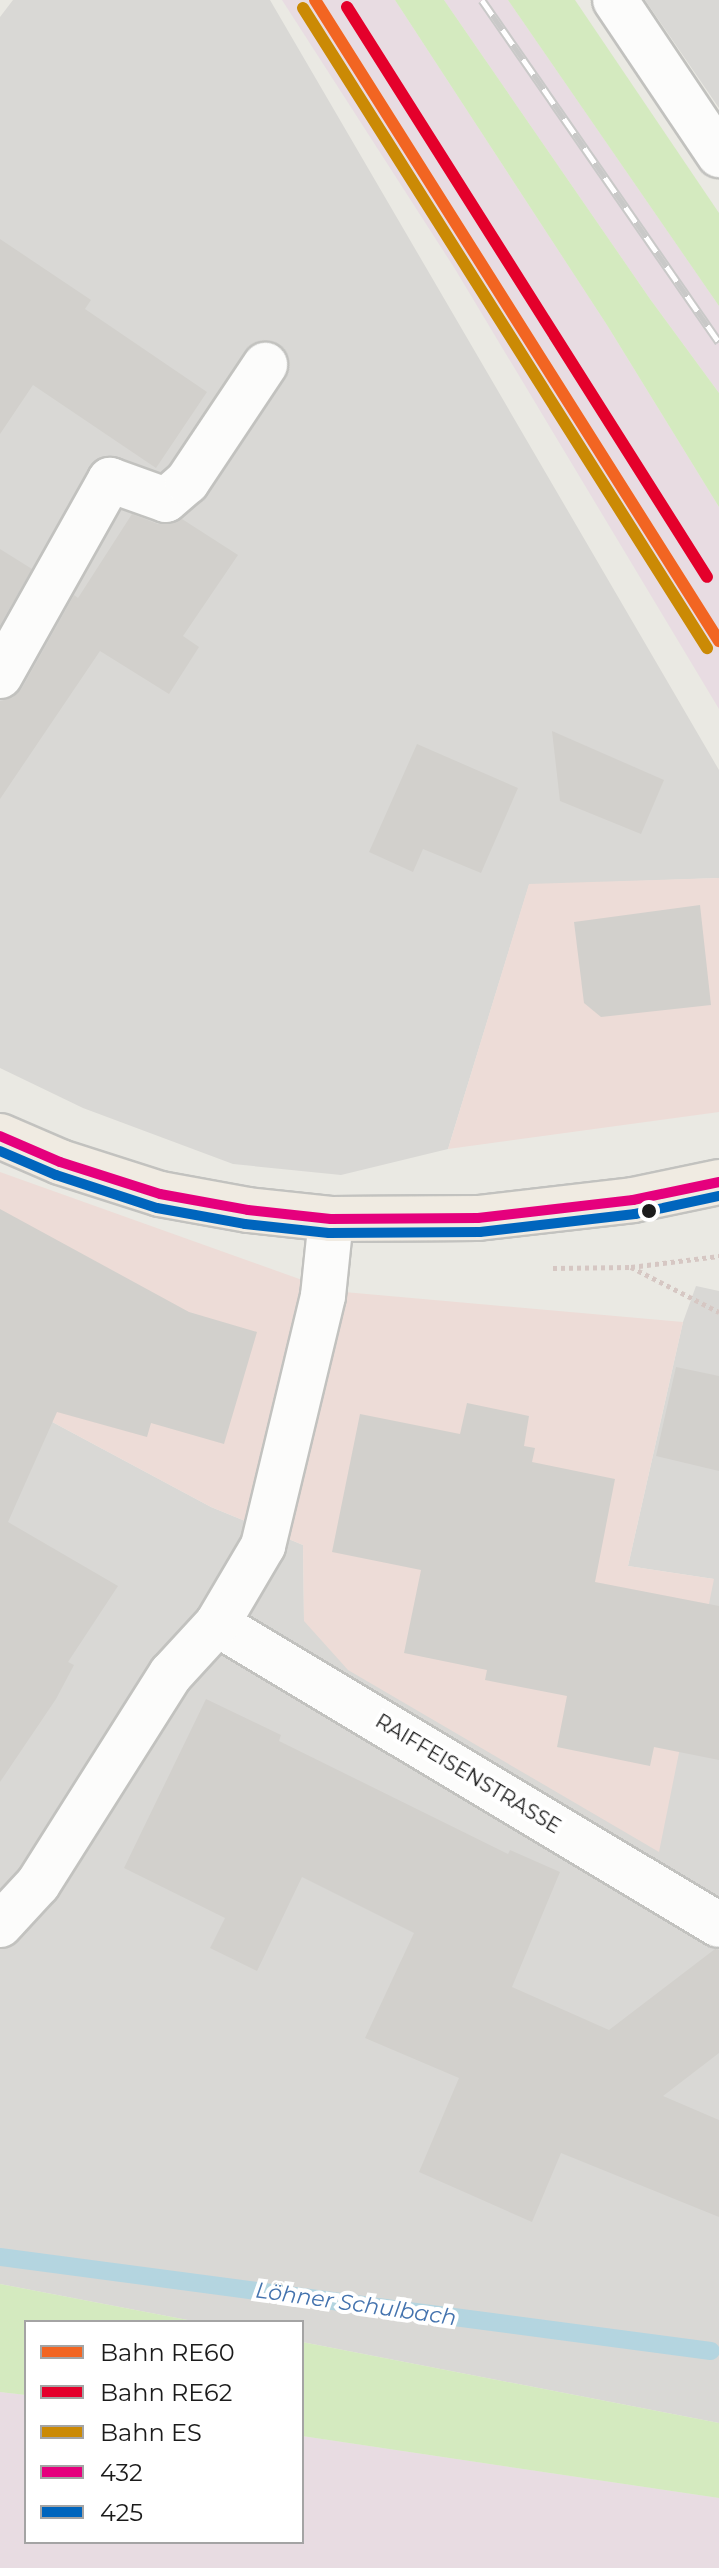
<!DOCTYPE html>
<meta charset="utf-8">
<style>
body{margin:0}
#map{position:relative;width:719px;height:2568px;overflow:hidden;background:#eae9e3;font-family:Montserrat,sans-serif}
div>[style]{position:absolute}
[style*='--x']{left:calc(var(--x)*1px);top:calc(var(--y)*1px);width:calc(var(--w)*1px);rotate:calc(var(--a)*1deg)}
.residential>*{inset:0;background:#d9d8d5}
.commercial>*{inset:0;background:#eddcd7}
.industrial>*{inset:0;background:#e8dce2}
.grass>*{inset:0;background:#d4eabf}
.stream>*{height:18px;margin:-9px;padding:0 9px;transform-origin:9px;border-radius:9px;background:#b4d5e0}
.building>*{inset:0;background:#d2d0cc}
.path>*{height:5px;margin-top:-2.5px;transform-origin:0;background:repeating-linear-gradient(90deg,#d6c7c3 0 4px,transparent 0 8px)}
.roads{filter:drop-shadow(2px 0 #c2c2bf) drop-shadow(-2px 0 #c2c2bf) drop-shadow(0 2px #c2c2bf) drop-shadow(0 -2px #c2c2bf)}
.minor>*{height:44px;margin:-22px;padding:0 22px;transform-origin:22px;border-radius:22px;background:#fcfcfb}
.major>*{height:44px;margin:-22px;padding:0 22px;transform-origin:22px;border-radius:22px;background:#f0ebe2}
.rail>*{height:9px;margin-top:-4.5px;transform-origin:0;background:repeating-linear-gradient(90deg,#fff 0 18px,#c9c9c8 0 36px);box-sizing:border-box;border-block:2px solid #c9c9c8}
.bus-1>*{height:10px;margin:-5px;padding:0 5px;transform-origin:5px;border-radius:5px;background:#e5007d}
.bus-2>*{height:10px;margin:-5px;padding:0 5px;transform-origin:5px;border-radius:5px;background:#0065bd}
.rail-1>*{height:12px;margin:-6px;padding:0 6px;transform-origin:6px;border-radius:6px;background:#f26522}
.rail-2>*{height:12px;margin:-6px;padding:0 6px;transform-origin:6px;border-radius:6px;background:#e4002b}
.rail-3>*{height:12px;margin:-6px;padding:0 6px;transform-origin:6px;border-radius:6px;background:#cb8a05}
.dots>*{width:22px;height:22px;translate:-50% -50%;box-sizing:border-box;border:4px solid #fff;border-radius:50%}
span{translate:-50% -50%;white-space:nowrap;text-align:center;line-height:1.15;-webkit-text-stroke:8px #fff;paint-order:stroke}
.street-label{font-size:20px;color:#1b1b1b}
.water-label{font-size:22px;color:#4473ae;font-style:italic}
.legend{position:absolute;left:24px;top:2320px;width:280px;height:224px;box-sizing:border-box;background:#fff;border:2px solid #a4a4a4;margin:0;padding:10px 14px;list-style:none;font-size:24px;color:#1b1b1b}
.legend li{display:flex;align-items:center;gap:16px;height:40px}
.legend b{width:40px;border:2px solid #a4a4a4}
</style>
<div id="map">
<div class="residential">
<i style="clip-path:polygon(13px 0,270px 0,719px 770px,719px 878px,529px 885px,448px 1149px,341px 1175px,233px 1164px,83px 1108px,0 1068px,0 17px)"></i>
<i style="clip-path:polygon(645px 0,719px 0,719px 108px)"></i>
<i style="clip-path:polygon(696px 1286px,719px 1291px,719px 2423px,302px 2342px,302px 2322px,198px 2322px,0 2284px,0 1394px,211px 1507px,303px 1545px,304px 1621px,714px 1579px,628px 1566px,683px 1322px)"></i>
</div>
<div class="commercial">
<i style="clip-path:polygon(719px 878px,719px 1112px,448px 1149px,529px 884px)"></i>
<i style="clip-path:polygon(0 1172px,333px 1291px,683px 1322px,628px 1566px,714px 1579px,659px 1852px,348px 1670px,304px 1621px,303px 1545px,211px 1507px,0 1394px)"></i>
</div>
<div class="industrial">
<i style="clip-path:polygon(282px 0,395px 0,607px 325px,719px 507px,719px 709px,455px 269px)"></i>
<i style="clip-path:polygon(444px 0,508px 0,719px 306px,719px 393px,650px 299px)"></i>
<i style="clip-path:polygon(0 2392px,26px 2395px,26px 2542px,302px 2542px,302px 2436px,719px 2498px,719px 2568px,0 2568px)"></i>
</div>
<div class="grass">
<i style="clip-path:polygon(395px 0,444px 0,650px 299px,719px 393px,719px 507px,607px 325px)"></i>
<i style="clip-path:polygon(508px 0,575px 0,719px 213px,719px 306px)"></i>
<i style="clip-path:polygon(0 2284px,198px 2322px,26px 2322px,26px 2395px,0 2392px)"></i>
<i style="clip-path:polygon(302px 2342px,719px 2423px,719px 2498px,302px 2436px)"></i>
</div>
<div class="stream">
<i style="--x:0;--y:2257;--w:717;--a:7.53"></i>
</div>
<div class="building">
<i style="clip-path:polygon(0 239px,91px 300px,85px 309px,207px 392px,156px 468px,33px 385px,0 434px)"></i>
<i style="clip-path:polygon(132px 514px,158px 524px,171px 524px,182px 519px,238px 555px,183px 636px,199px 647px,169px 694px,100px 651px,0 799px,0 701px,12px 698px,22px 688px,74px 595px,78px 598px)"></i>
<i style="clip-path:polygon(0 549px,32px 569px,0 625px)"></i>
<i style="clip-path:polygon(552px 731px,664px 780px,641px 834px,560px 801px)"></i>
<i style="clip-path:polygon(417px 744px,518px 788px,481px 873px,423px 849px,413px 872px,369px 852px)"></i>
<i style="clip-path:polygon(700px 905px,711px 1005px,601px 1017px,584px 1003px,574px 922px)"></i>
<i style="clip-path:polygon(0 1209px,189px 1312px,257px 1332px,224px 1444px,151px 1423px,147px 1437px,57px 1412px,8px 1522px,118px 1586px,68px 1662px,74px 1665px,56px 1699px,0 1782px)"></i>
<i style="clip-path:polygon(676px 1367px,719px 1376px,719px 1471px,656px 1456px)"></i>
<i style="clip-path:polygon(467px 1403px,529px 1416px,524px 1446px,535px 1448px,532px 1462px,615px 1479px,595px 1582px,719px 1606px,719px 1760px,654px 1747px,650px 1766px,557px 1747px,567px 1696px,485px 1680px,487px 1670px,404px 1653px,421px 1570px,332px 1552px,360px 1414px,460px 1434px)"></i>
<i style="clip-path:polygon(206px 1699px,281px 1735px,279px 1741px,508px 1854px,510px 1850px,560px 1872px,512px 1987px,609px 2030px,715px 1949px,719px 1950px,719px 2053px,663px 2096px,719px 2120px,719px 2217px,561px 2153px,532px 2222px,419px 2172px,459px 2078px,365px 2038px,414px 1933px,302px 1877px,257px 1971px,210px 1948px,225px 1918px,124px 1868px)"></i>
</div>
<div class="path">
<i style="--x:631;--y:1267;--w:99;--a:27.1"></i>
<i style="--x:553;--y:1268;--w:78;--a:-0.7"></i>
<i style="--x:631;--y:1267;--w:89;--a:-7.1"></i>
</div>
<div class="roads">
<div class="minor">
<i style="--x:615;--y:0;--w:187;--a:56.1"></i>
<i style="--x:0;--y:676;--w:225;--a:-60.7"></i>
<i style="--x:110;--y:480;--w:59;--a:19.7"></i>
<i style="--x:166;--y:500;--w:28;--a:-41"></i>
<i style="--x:187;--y:482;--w:141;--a:-56.3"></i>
<i style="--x:217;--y:1624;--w:585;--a:30.95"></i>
<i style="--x:0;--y:1925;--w:56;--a:-47.2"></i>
<i style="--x:38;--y:1884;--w:249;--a:-57.7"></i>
<i style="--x:171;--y:1674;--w:68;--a:-47.4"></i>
<i style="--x:217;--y:1624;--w:91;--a:-59.5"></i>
<i style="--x:263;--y:1546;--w:257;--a:-76.5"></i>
<i style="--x:323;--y:1296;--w:77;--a:-84.1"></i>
</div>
<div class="major">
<i style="--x:0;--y:1136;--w:65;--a:23.4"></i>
<i style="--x:60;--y:1162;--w:105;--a:17.7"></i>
<i style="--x:160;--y:1194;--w:89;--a:10.3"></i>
<i style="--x:248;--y:1210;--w:83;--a:6.2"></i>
<i style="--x:331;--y:1219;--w:147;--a:-0.4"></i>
<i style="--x:478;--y:1218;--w:156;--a:-6.6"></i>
<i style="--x:633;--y:1200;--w:88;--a:-11.8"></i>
</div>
</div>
<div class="rail">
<i style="--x:482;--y:0;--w:416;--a:55.3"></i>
</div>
<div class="bus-1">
<i style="--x:0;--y:1136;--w:65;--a:23.4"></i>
<i style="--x:60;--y:1162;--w:105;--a:17.7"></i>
<i style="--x:160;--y:1194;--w:89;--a:10.3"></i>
<i style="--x:248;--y:1210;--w:83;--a:6.2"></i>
<i style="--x:331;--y:1219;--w:147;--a:-0.4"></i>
<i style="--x:478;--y:1218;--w:156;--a:-6.6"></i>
<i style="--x:633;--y:1200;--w:88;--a:-11.8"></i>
</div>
<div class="bus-2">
<i style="--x:0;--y:1151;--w:61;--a:23.2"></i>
<i style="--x:56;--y:1175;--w:106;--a:18.1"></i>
<i style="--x:157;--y:1208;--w:89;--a:10.3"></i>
<i style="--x:245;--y:1224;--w:84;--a:6.1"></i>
<i style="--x:329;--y:1233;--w:151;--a:-0.4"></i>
<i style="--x:480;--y:1232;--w:156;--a:-6.6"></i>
<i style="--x:635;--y:1214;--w:86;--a:-12.1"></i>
</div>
<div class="rail-1">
<i style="--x:315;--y:0;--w:758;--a:57.78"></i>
</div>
<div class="rail-2">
<i style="--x:347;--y:7;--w:674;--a:57.72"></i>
</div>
<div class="rail-3">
<i style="--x:303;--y:8;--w:757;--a:57.74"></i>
</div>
<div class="dots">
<i style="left:649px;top:1211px;background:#1b1b1b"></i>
</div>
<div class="street-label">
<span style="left:468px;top:1774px;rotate:31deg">RAIFFEISENSTRASSE</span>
</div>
<div class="water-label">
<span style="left:356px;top:2304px;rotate:8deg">Löhner Schulbach</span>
</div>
<ul class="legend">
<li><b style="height:10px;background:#f26522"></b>Bahn RE60</li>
<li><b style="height:10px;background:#e4002b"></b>Bahn RE62</li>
<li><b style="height:10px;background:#cb8a05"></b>Bahn ES</li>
<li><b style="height:10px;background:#e5007d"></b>432</li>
<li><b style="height:10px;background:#0065bd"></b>425</li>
</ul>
</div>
